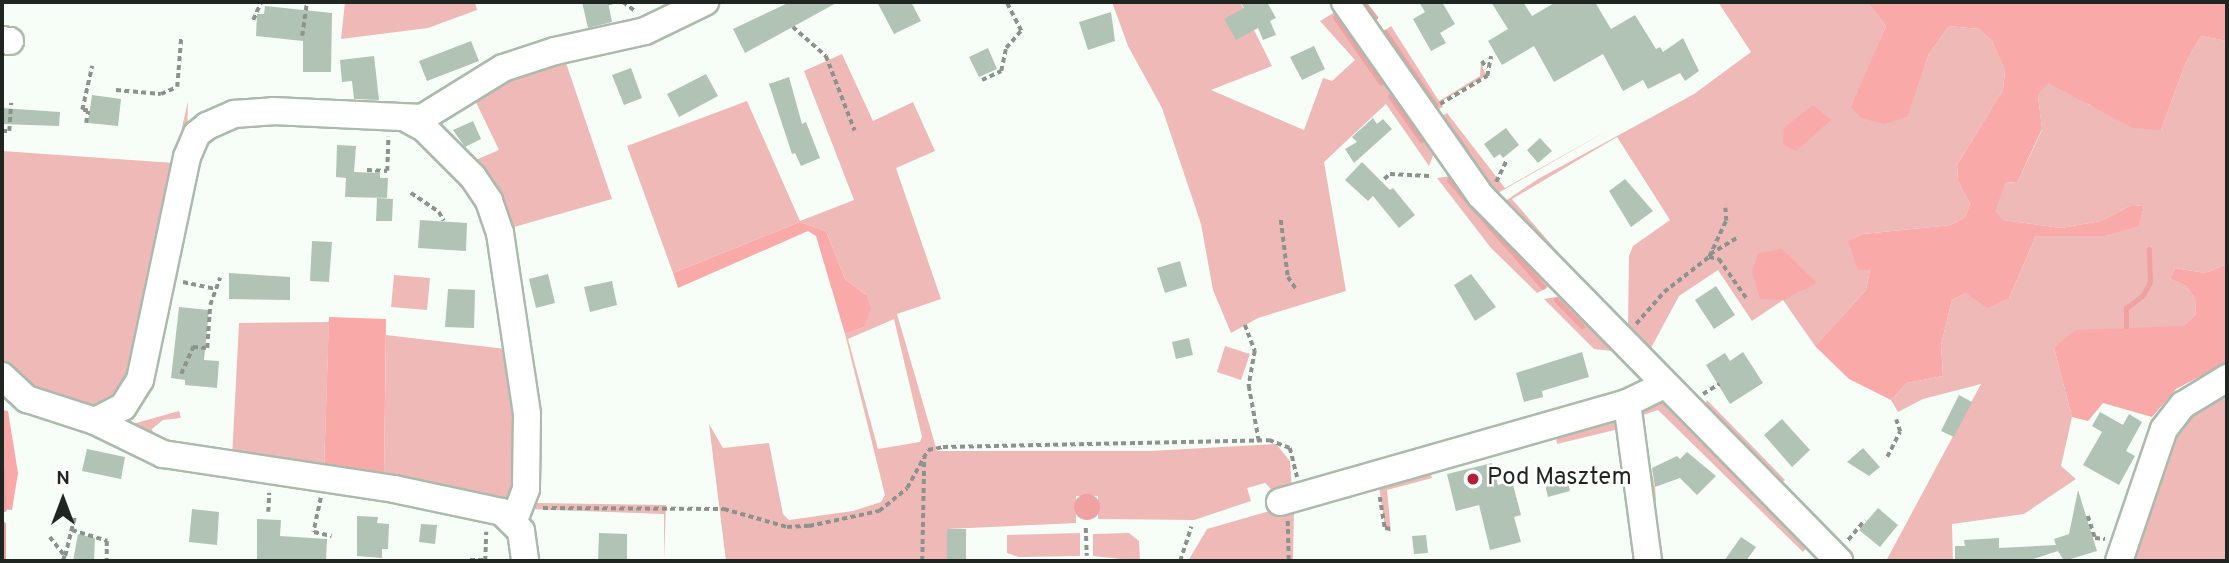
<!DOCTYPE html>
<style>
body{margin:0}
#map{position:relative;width:2229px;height:563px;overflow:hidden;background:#f7fef8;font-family:Overpass,sans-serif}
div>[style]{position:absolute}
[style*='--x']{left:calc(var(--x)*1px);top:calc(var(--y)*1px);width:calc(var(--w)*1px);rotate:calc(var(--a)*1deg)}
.green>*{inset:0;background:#efb9b8}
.forest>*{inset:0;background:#f8a9a8}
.water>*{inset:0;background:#f0a1a1}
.round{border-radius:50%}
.stream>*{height:5px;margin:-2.5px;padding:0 2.5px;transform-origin:2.5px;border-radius:2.5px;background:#f0a1a1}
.building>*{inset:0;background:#b1c3b4}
.path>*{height:3.5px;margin-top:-1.75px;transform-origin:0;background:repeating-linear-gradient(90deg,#8c938d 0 5px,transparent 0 8.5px)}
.roads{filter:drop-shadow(2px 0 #aabbac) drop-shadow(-2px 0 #aabbac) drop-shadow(0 2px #aabbac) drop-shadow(0 -2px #aabbac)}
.minor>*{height:26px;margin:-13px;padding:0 13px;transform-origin:13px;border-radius:13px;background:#fff}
.dots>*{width:19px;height:19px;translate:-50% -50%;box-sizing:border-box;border:4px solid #fff;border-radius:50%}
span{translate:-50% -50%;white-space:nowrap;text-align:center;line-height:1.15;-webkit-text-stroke:5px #fff;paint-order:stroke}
.poi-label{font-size:24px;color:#1f2621}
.left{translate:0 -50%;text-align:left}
.frame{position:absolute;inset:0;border:4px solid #1f2621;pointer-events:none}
.north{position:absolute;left:28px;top:465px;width:70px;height:70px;-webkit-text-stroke:5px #fff;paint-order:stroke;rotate:0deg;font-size:19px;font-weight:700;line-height:28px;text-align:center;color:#1f2621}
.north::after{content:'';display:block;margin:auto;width:24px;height:32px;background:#1f2621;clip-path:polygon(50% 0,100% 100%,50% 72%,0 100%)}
</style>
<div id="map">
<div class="green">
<i style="clip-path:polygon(345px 2px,475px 2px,477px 10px,428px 28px,341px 39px)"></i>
<i style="clip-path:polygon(1112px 2px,1240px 2px,1272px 66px,1211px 90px,1304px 130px,1323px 78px,1332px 81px,1355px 60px,1320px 21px,1340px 9px,1434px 153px,1429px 166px,1386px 104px,1324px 162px,1346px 291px,1258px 318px,1231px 333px,1213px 290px,1201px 224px,1162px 108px,1128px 46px)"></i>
<i style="clip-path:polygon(1718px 2px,1867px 2px,1886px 26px,1871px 62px,1908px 115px,1929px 54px,1949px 26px,1979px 29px,1992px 41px,2005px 71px,2003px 90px,1957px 165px,1958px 181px,1970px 204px,1965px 217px,1951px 225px,1863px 234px,1849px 241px,1870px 270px,1866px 290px,1815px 346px,1783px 300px,1752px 321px,1718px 270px,1679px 296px,1651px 348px,1641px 349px,1597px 304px,1599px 295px,1628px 325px,1629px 256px,1633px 246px,1670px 220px,1617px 137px,1512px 199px,1588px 287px,1501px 204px,1538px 179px,1694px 94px,1751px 52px)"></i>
<i style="clip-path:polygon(706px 8px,710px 12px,666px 34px,565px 60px,612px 199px,507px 229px,535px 379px,536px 503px,666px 505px,664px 561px,664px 514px,528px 509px,530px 405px,504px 229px,489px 191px,466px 164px,499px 150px,471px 92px,510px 71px,558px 56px,656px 34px)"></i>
<i style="clip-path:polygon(1391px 26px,1439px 101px,1480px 76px,1481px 62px,1486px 76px,1440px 102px,1443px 107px,1435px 111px,1378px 35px)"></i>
<i style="clip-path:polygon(2201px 36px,2227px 41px,2227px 264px,2205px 273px,2175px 268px,2170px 279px,2186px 286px,2195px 299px,2196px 314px,2183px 326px,2054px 348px,2072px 417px,2061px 466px,2076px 479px,2024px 514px,1952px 524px,1953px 561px,1886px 561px,1981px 384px,1923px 399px,1898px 412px,1891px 400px,1907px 383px,1943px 376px,1941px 345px,1952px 300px,1966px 293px,2009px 298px,2036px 236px,2105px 236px,2139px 225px,2144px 206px,2132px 205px,2101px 221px,2061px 228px,2003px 220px,1994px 211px,2006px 182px,2017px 183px,2042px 130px,2038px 95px,2048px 82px,2075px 93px,2089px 105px,2161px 130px,2186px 62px)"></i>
<i style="clip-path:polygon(evenodd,842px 54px,873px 121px,913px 102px,935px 151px,896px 168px,941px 299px,897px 314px,937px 451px,1150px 451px,1276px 444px,1290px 461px,1292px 492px,1276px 494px,1265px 483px,1247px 488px,1251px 501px,1194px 520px,1098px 519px,1098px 496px,1076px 496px,1076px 523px,947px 529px,947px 561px,726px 561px,709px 424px,723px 448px,769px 443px,783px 514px,789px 520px,853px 511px,881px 502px,885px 495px,845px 334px,864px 327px,866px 295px,845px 279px,826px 231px,800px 222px,673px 273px,627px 146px,747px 101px,800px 221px,854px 200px,804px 71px,842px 54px,894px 319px,922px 437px,920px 442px,878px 449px,848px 339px,894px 319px)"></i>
<i style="clip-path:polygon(188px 101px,187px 136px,141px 360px,107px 411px,58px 408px,2px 366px,2px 151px,174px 163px)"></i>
<i style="clip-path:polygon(1447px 113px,1505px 188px,1612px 128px,1498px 193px,1494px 194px,1440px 117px)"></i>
<i style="clip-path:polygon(1451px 176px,1550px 282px,1547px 288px,1537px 293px,1491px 248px,1437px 178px)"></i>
<i style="clip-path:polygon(394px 275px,430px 278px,427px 310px,391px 307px)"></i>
<i style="clip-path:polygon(1561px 296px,1606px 340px,1612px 351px,1594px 349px,1544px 299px)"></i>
<i style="clip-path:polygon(329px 322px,324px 469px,384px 473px,386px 335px,514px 350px,518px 503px,440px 487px,231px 462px,122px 427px,179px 411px,181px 418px,163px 420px,152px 429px,154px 437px,232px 458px,239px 323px)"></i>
<i style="clip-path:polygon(1225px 346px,1250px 354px,1241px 380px,1217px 372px)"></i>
<i style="clip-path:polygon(2227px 387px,2227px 561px,2129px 561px,2179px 420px)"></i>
<i style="clip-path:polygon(1707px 400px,1785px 480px,1779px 484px,1703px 411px)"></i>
<i style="clip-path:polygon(1660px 401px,1666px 402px,1808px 546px,1803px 552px,1658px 410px,1640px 416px,1655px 487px,1656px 500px,1650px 506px,1636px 406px)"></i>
<i style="clip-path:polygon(1621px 410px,1623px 428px,1557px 444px,1555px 429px)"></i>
<i style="clip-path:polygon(1428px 465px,1432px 478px,1387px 490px,1391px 532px,1385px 528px,1379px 486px,1294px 510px,1293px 561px,1188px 561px,1207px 529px)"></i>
<i style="clip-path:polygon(1080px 533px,1080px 556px,1019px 557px,1007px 553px,1007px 535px)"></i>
<i style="clip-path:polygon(1129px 533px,1139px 541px,1140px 561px,1093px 556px,1093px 534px)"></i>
</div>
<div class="forest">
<i style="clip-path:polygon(1867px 2px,2227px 2px,2227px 41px,2201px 36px,2186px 62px,2161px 130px,2133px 128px,2048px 83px,2038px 95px,2042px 129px,2017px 183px,2006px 182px,1995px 211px,2003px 220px,2061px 228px,2101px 221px,2132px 205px,2144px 206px,2139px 226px,2105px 236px,2036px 236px,2009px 298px,1987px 308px,1966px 293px,1952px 300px,1941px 345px,1943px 376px,1907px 383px,1891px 400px,1849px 379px,1815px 346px,1866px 290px,1870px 270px,1858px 270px,1848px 241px,1863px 234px,1951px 225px,1965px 217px,1970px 204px,1958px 181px,1957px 165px,2003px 90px,2005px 71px,1992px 41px,1979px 29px,1949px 26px,1929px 54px,1908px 116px,1885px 124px,1861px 118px,1851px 107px,1886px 26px)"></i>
<i style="clip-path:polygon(1813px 105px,1831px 120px,1796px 151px,1783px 144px,1784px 128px)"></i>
<i style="clip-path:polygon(800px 222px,826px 231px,845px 279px,866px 295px,871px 309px,864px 327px,845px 334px,816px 236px,808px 231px,678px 288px,673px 273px)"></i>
<i style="clip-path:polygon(1782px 249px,1817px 283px,1783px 300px,1760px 299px,1752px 272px,1758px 253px)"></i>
<i style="clip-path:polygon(2227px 264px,2227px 362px,2176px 389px,2152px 417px,2103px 403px,2088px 421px,2072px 417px,2054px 348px,2075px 330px,2183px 326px,2196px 314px,2195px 299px,2186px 286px,2170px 279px,2175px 268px,2205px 273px)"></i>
<i style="clip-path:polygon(329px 317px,386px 319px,384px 474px,324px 470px)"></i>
<i style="clip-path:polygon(2px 410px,8px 411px,18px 473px,12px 510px,2px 509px)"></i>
</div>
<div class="water">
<i class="round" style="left:1074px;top:494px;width:26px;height:26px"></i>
</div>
<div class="stream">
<i style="--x:1364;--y:3;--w:18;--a:52"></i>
<i style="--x:1335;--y:17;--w:80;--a:55.1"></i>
<i style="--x:1385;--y:32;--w:88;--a:55.6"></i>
<i style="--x:1390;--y:96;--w:54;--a:54.8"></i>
<i style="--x:1444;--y:120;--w:37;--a:54"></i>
<i style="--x:1449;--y:180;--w:142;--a:48.7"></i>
<i style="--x:1556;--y:300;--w:37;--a:45"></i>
<i style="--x:2126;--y:326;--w:18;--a:-90"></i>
<i style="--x:2126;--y:308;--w:21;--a:-37"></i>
<i style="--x:2143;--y:295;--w:15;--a:-62"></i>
<i style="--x:2150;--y:282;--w:33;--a:-92"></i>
<i style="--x:2;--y:468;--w:41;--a:87.2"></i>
<i style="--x:3;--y:561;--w:37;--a:-90"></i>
</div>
<div class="building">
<i style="clip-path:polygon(582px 2px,608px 2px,612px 22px,588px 28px)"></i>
<i style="clip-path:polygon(790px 2px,838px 2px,745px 53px,733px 29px)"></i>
<i style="clip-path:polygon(877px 2px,911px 2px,921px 21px,894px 34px)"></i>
<i style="clip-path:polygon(1240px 2px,1267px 2px,1276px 18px,1270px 21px,1276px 35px,1263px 40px,1258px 28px,1236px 40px,1224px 19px,1244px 8px)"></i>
<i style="clip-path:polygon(1419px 2px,1442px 2px,1455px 24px,1440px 33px,1446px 43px,1431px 51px,1413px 19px,1425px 12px)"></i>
<i style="clip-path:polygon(1491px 2px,1523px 2px,1532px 16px,1556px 2px,1595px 2px,1611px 29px,1635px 15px,1656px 49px,1660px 47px,1663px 52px,1683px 38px,1699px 71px,1685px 81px,1680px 73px,1648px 89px,1643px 80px,1623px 91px,1603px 54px,1554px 82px,1534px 46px,1502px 65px,1488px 41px,1508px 29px)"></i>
<i style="clip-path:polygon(265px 6px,332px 13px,331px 72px,303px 72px,303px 41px,256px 36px,257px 14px,264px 14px)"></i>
<i style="clip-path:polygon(1111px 12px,1115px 41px,1088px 50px,1079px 22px)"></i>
<i style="clip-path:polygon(471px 41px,479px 61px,427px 81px,419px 61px)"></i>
<i style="clip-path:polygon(1314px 46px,1325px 69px,1302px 80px,1290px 57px)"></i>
<i style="clip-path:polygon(988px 48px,997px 69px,979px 77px,969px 57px)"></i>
<i style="clip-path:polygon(374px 56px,379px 100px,354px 99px,352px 81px,342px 82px,340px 60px)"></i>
<i style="clip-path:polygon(631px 68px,642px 98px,624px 105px,612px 75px)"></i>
<i style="clip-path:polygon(706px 74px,718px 96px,679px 117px,667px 94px)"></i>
<i style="clip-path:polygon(789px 77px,802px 124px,806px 122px,820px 158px,801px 166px,795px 153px,792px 154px,769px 84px)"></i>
<i style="clip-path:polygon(92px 95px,121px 99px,118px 126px,88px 123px)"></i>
<i style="clip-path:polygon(2px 108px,60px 112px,59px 126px,2px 124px)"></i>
<i style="clip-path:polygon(1373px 118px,1377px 124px,1383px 119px,1392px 129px,1354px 163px,1345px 149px,1357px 142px,1352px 137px)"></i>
<i style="clip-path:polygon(473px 121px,481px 139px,465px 147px,453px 130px)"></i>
<i style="clip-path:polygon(1506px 128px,1519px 145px,1503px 158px,1500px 154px,1494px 158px,1484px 144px)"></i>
<i style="clip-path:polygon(1540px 138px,1552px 151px,1538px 163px,1527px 150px)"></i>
<i style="clip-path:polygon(337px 145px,356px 146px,354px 172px,380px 173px,380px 178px,388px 178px,387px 198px,345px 197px,346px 178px,336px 177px)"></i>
<i style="clip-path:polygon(1362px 162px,1390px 190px,1393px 188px,1415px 215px,1399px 228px,1373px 196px,1368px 201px,1345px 180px)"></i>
<i style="clip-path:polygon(1625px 179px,1653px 211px,1631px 227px,1609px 191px)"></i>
<i style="clip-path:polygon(377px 198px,393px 199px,392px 221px,376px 221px)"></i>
<i style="clip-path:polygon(420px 220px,467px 223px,466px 251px,418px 248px)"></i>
<i style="clip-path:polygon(312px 241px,332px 242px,329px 282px,310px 281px)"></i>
<i style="clip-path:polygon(1180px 261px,1187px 286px,1165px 293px,1157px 268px)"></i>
<i style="clip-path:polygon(229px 273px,290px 277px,290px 300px,229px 299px)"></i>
<i style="clip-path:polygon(548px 274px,555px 303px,536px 308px,529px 279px)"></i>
<i style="clip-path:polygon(1471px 274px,1496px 307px,1475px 321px,1454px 285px)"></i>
<i style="clip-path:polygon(612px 281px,617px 305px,590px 312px,584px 287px)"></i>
<i style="clip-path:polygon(1716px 286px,1735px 315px,1714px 329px,1695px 300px)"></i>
<i style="clip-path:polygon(448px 289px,475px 290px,474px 328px,445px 327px)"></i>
<i style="clip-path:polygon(179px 307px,209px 310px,204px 360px,219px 361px,217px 388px,185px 385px,185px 380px,171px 378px)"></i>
<i style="clip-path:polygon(1189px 338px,1193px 355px,1176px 359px,1172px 342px)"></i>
<i style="clip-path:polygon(1582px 352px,1589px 377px,1542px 391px,1543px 397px,1524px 402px,1516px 373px)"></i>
<i style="clip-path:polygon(1743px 352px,1763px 383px,1730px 404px,1706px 365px,1725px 353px,1730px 361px)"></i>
<i style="clip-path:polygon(1959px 395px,1972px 402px,1954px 437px,1941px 431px)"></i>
<i style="clip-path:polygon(2100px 412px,2123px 425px,2129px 414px,2142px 422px,2126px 451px,2135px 456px,2119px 485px,2083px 465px,2102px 432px,2092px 426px)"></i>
<i style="clip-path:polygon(1782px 419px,1810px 450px,1792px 467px,1764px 435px)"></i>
<i style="clip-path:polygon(1863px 448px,1880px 467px,1869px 476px,1847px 462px)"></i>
<i style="clip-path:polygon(87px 449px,125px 457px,121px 479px,82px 471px)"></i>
<i style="clip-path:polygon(1687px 452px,1716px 476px,1697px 495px,1680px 478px,1655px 487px,1652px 468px,1677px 456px,1680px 459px)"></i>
<i style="clip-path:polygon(1492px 463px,1498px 485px,1512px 481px,1521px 515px,1514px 517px,1521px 542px,1490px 550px,1479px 505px,1456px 511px,1447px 474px)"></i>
<i style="clip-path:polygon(1565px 471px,1570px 491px,1548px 497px,1543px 477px)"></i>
<i style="clip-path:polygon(2078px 490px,2097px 551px,2064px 561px,2058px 551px,2027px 561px,1955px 561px,1955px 546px,1965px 546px,1964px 540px,1999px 538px,1999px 548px,2056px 545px,2054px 539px,2069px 534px)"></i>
<i style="clip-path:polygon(1878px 508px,1898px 525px,1880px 547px,1859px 530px)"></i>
<i style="clip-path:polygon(192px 509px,219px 512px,217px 545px,189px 542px)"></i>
<i style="clip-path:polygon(357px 516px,378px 517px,377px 523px,389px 524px,388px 549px,382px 549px,382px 558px,357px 556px)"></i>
<i style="clip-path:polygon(257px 519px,281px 520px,280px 536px,327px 539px,326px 561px,257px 560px)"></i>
<i style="clip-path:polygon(421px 524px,437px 525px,435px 544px,419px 542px)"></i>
<i style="clip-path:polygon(947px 529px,966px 529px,966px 561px,947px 561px)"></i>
<i style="clip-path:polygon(599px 533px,627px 534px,627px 561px,598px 561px)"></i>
<i style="clip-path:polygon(78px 534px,95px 538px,94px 561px,73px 561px)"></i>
<i style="clip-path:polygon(1426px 535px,1428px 553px,1414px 554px,1412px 536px)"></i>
<i style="clip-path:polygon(1741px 537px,1756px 547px,1746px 561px,1724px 561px)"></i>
</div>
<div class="path">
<i style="--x:623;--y:2;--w:15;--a:37"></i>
<i style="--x:608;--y:3;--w:6;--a:-9"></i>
<i style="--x:253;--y:20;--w:20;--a:-66"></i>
<i style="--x:793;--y:27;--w:44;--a:41.3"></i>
<i style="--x:826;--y:56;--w:80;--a:68.9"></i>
<i style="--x:302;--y:36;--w:34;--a:-82"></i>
<i style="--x:1482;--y:61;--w:9;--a:58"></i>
<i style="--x:982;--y:80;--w:21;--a:-25"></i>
<i style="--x:1001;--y:71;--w:24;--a:-78"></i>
<i style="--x:1006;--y:48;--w:23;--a:-49"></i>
<i style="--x:1021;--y:31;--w:33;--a:-117"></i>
<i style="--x:116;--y:90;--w:45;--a:5.1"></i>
<i style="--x:161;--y:94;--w:17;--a:-24"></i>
<i style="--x:177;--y:87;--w:50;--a:-85.4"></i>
<i style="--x:1440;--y:104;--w:55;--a:-30.8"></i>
<i style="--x:1487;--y:76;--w:20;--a:-79"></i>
<i style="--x:86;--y:123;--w:12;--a:-81"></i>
<i style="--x:88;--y:111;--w:6;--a:-171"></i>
<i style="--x:82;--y:110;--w:45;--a:-77.2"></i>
<i style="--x:2;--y:131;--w:7;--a:0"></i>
<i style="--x:9;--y:131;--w:28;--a:-86"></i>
<i style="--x:367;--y:170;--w:20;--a:3"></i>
<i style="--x:387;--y:171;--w:34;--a:-88"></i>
<i style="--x:1384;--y:179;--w:8;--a:-40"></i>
<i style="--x:1390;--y:174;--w:39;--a:3"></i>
<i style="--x:1496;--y:182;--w:25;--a:-64"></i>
<i style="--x:411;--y:193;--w:34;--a:34"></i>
<i style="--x:439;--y:212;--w:10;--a:61"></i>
<i style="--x:1281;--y:220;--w:57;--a:83"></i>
<i style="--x:1288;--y:277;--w:14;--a:56"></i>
<i style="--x:1710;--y:254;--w:33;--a:-31"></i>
<i style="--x:1709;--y:257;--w:40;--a:-65"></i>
<i style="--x:1726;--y:221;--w:13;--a:-94"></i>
<i style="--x:183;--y:282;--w:33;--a:12"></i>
<i style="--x:1636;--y:324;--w:43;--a:-48.8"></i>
<i style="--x:1664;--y:292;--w:57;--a:-37.9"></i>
<i style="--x:1709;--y:257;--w:10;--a:11"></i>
<i style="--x:1719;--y:259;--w:49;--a:55"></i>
<i style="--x:1245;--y:325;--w:28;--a:69"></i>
<i style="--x:1255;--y:351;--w:36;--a:100"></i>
<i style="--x:1249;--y:386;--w:56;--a:79.7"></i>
<i style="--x:181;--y:374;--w:30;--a:-66"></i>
<i style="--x:193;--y:347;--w:14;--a:4"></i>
<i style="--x:207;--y:348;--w:43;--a:-86"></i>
<i style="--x:210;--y:305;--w:29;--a:-70"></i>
<i style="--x:1703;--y:394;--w:19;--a:-32"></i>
<i style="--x:1887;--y:457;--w:28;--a:-63"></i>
<i style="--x:1900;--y:432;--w:13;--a:-108"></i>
<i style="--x:1380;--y:497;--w:31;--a:81"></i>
<i style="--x:1385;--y:528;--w:6;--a:9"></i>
<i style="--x:321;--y:498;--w:35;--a:102"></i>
<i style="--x:314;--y:532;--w:18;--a:13"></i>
<i style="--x:543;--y:508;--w:181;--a:0.3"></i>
<i style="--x:724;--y:509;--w:66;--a:15.9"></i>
<i style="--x:787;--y:527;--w:22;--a:-3"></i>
<i style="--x:809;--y:526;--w:72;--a:-12.1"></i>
<i style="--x:879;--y:511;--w:36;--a:-39"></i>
<i style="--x:907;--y:488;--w:43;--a:-61.1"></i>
<i style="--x:928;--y:450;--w:15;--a:-11"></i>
<i style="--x:943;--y:447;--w:326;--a:-1.2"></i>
<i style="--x:1269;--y:440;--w:22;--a:21"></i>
<i style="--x:1290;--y:448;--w:30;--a:76"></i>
<i style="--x:268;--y:512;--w:19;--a:-87"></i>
<i style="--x:2088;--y:516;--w:23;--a:72"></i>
<i style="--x:2095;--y:538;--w:10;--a:6"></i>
<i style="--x:1288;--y:521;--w:40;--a:88.6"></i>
<i style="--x:1086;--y:528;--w:28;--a:88"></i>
<i style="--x:72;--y:530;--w:37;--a:17"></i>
<i style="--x:107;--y:541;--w:20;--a:90"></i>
<i style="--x:50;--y:537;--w:24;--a:52"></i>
<i style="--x:65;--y:556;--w:5;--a:112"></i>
<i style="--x:1848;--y:540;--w:26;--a:-50"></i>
<i style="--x:65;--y:556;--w:42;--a:-76.3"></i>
<i style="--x:470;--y:560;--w:15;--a:0"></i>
<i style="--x:485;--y:561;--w:29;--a:-88"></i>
<i style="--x:922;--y:561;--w:103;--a:-88.9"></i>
<i style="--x:1180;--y:561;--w:36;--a:-72"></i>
</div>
<div class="roads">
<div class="minor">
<i style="--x:1345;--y:2;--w:236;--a:55"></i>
<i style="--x:1480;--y:195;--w:513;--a:45.55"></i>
<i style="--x:2;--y:40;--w:8;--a:7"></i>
<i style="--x:409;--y:120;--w:17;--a:28"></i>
<i style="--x:424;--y:128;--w:69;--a:45"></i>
<i style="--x:473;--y:177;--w:29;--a:56"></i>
<i style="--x:489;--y:201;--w:34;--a:71"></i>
<i style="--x:500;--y:233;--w:183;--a:81.5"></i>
<i style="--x:527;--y:414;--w:75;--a:90.8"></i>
<i style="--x:526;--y:489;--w:33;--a:111"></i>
<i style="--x:2;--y:376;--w:34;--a:43"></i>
<i style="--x:27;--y:399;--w:71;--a:17.9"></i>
<i style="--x:95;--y:421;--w:76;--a:25.9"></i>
<i style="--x:163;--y:454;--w:234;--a:8.6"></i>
<i style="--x:394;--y:489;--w:110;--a:12"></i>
<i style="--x:502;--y:512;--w:27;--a:45"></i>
<i style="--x:521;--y:531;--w:30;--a:82"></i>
<i style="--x:1627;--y:403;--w:159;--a:82.4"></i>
<i style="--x:95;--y:421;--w:31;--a:-27"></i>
<i style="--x:123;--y:407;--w:32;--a:-58"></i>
<i style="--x:140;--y:380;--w:228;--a:-78.1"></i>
<i style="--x:187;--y:157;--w:25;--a:-67"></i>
<i style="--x:197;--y:134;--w:13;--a:-39"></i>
<i style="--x:207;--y:126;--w:30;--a:-24"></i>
<i style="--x:234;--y:114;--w:39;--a:-4"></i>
<i style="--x:273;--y:111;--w:149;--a:2.7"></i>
<i style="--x:422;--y:118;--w:95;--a:-31.7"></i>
<i style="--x:503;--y:68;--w:55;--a:-18.1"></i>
<i style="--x:555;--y:51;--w:92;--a:-12.5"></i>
<i style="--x:645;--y:31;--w:67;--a:-25.8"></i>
<i style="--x:1280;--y:502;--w:361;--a:-15.9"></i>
<i style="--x:1627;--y:403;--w:41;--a:-25.9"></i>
<i style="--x:2119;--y:561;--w:139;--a:-71.2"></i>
<i style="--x:2164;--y:429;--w:31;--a:-52"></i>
<i style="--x:2183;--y:405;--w:52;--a:-31.5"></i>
</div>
</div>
<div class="dots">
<i style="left:1473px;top:479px;background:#b21f36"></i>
</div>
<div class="poi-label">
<span class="left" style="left:1487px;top:479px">Pod Masztem</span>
</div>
<div class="frame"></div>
<div class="north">N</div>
</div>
